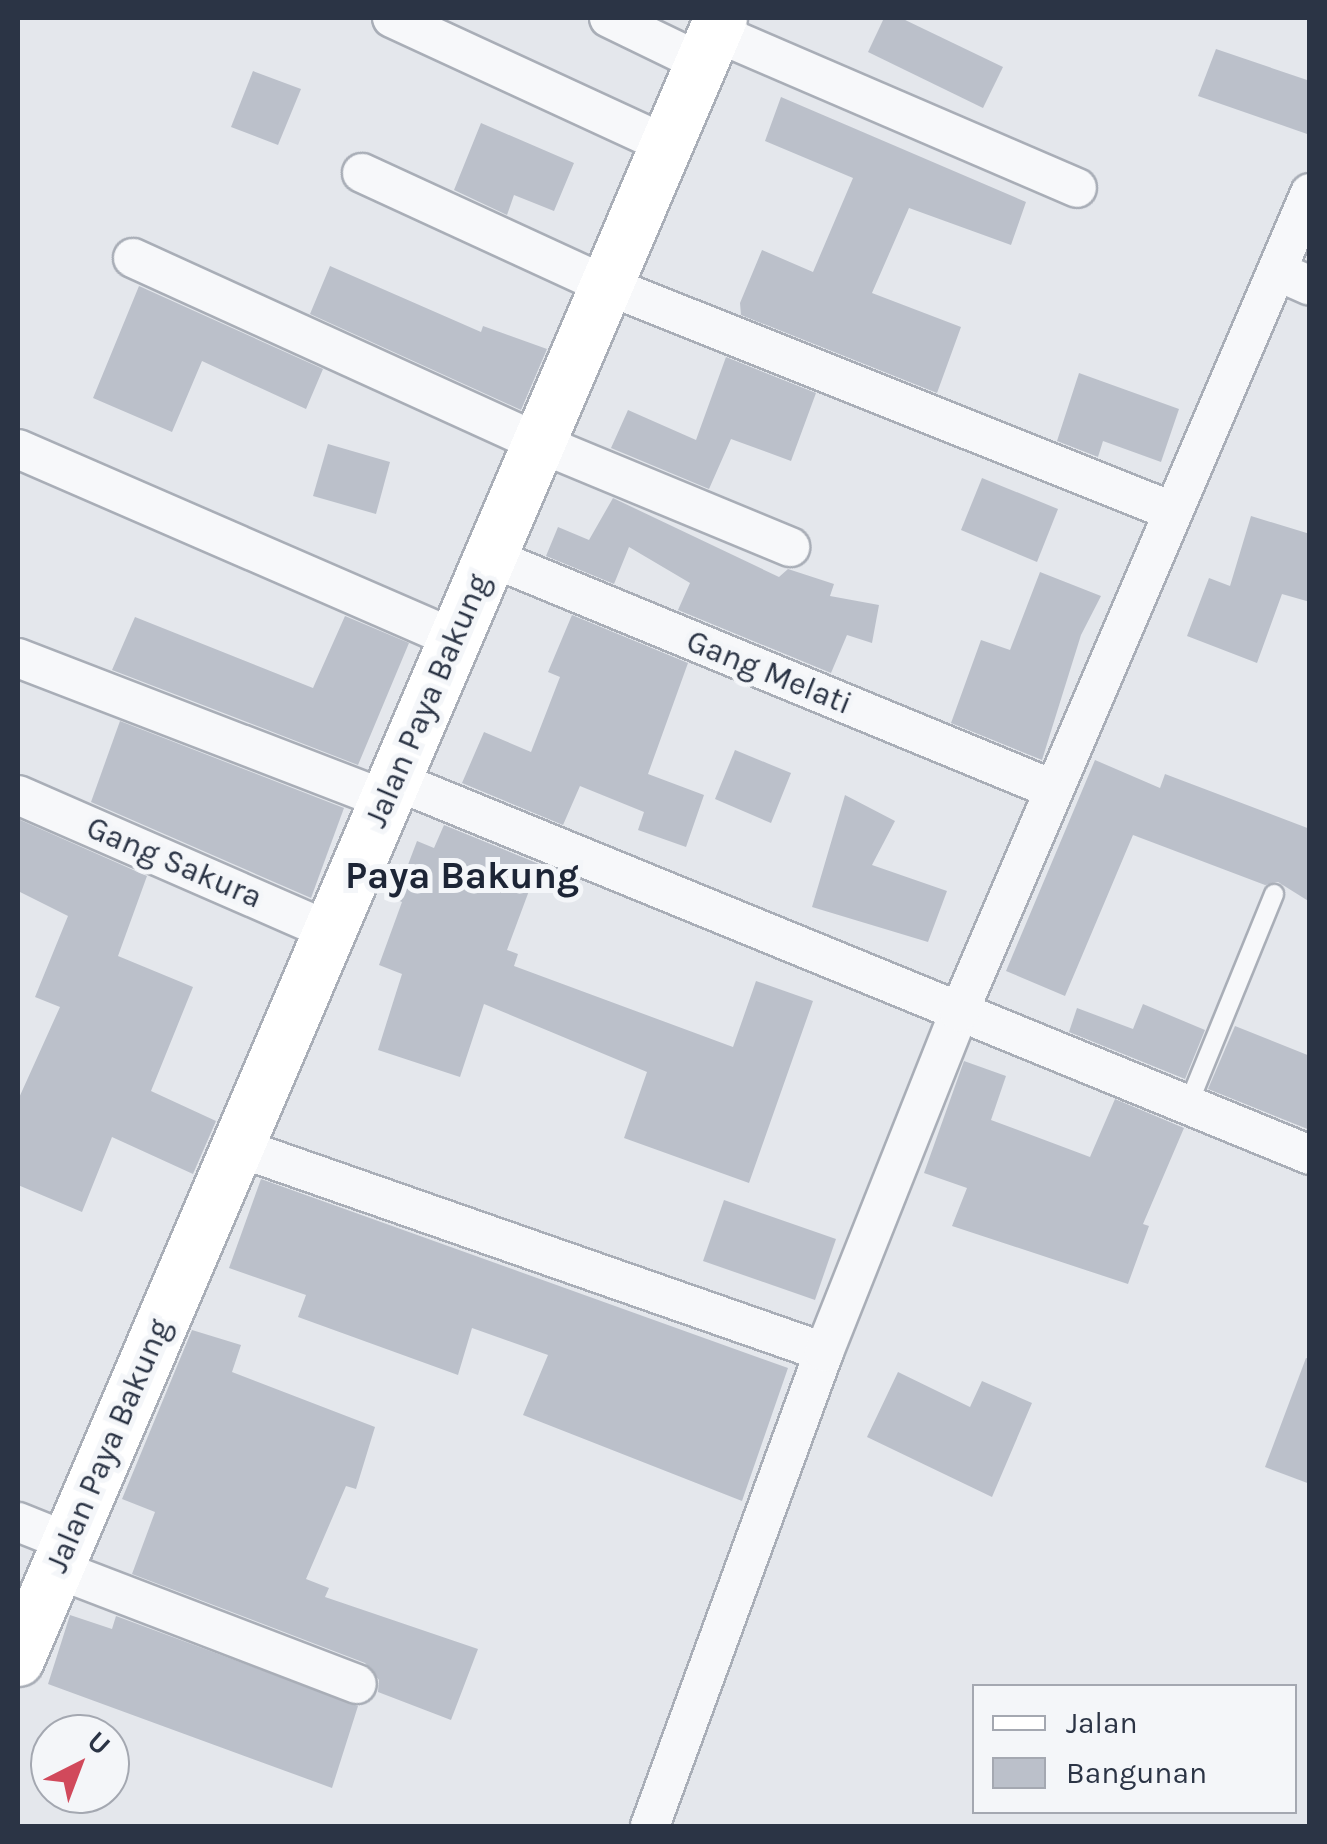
<!DOCTYPE html>
<style>
body{margin:0}
#map{position:relative;width:1327px;height:1844px;overflow:hidden;background:#e4e7ec;font-family:Karla,sans-serif}
div>[style]{position:absolute}
[style*='--x']{left:calc(var(--x)*1px);top:calc(var(--y)*1px);width:calc(var(--w)*1px);rotate:calc(var(--a)*1deg)}
.building>*{inset:0;background:#bbc0ca}
.roads{filter:drop-shadow(2px 0 #a9aeb7) drop-shadow(-2px 0 #a9aeb7) drop-shadow(0 2px #a9aeb7) drop-shadow(0 -2px #a9aeb7)}
.service>*{height:18px;margin:-9px;padding:0 9px;transform-origin:9px;border-radius:9px;background:#f7f8fa}
.minor>*{height:38px;margin:-19px;padding:0 19px;transform-origin:19px;border-radius:19px;background:#f7f8fa}
.secondary>*{height:52px;margin:-26px;padding:0 26px;transform-origin:26px;border-radius:26px;background:#fff}
span{translate:-50% -50%;white-space:nowrap;text-align:center;line-height:1.15;-webkit-text-stroke:10px #f4f6f9;paint-order:stroke}
.street-label{font-size:32px;color:#2b3445}
.quarter-label{font-size:38px;color:#1d2536;font-weight:700}
.frame{position:absolute;inset:0;border:20px solid #2b3445;pointer-events:none}
.legend{position:absolute;left:972px;top:1684px;width:325px;height:130px;box-sizing:border-box;background:#f4f6f9;border:2px solid #a4a8b1;margin:0;padding:12px 18px;list-style:none;font-size:30px;color:#2b3445}
.legend li{display:flex;align-items:center;gap:20px;height:50px}
.legend b{width:50px;border:2px solid #a4a8b1}
.north{position:absolute;left:30px;top:1714px;width:100px;height:100px;box-sizing:border-box;background:#f4f6f9;border:2px solid #a4a8b1;border-radius:50%;rotate:42deg;font-size:28px;font-weight:700;line-height:40px;text-align:center;color:#2b3445}
.north::after{content:'';display:block;margin:auto;width:35px;height:45px;background:#d1495b;clip-path:polygon(50% 0,100% 100%,50% 72%,0 100%)}
</style>
<div id="map">
<div class="building">
<i style="clip-path:polygon(884px 18px,901px 18px,1003px 67px,983px 108px,868px 52px)"></i>
<i style="clip-path:polygon(1216px 49px,1310px 81px,1310px 135px,1198px 96px)"></i>
<i style="clip-path:polygon(253px 71px,301px 89px,278px 145px,231px 127px)"></i>
<i style="clip-path:polygon(781px 97px,1026px 202px,1011px 245px,909px 208px,872px 293px,961px 327px,937px 393px,741px 315px,740px 303px,762px 250px,813px 272px,853px 178px,765px 141px)"></i>
<i style="clip-path:polygon(481px 123px,574px 163px,554px 211px,514px 195px,507px 215px,454px 190px)"></i>
<i style="clip-path:polygon(330px 266px,481px 332px,483px 326px,547px 349px,521px 410px,310px 314px)"></i>
<i style="clip-path:polygon(139px 286px,323px 369px,306px 409px,202px 361px,172px 432px,93px 398px)"></i>
<i style="clip-path:polygon(726px 357px,816px 393px,791px 461px,731px 439px,709px 489px,611px 448px,628px 410px,696px 440px)"></i>
<i style="clip-path:polygon(1079px 373px,1179px 409px,1161px 462px,1103px 441px,1098px 457px,1057px 441px)"></i>
<i style="clip-path:polygon(328px 444px,390px 462px,376px 514px,313px 496px)"></i>
<i style="clip-path:polygon(982px 478px,1058px 509px,1037px 562px,961px 530px)"></i>
<i style="clip-path:polygon(613px 498px,779px 577px,788px 569px,834px 584px,830px 596px,879px 605px,872px 643px,847px 635px,831px 673px,678px 610px,690px 583px,629px 547px,614px 584px,546px 556px,558px 527px,589px 540px)"></i>
<i style="clip-path:polygon(1251px 516px,1310px 534px,1310px 602px,1282px 594px,1257px 663px,1187px 636px,1209px 578px,1230px 586px)"></i>
<i style="clip-path:polygon(1040px 572px,1101px 596px,1081px 635px,1042px 760px,951px 723px,981px 640px,1010px 650px)"></i>
<i style="clip-path:polygon(572px 615px,688px 663px,648px 774px,704px 795px,686px 847px,638px 830px,644px 812px,580px 786px,563px 825px,462px 783px,484px 732px,531px 752px,560px 677px,548px 672px)"></i>
<i style="clip-path:polygon(345px 616px,409px 643px,358px 765px,112px 670px,135px 617px,313px 688px)"></i>
<i style="clip-path:polygon(120px 721px,344px 808px,311px 898px,91px 802px)"></i>
<i style="clip-path:polygon(735px 750px,791px 773px,771px 823px,715px 799px)"></i>
<i style="clip-path:polygon(1095px 760px,1160px 788px,1165px 774px,1310px 829px,1310px 902px,1278px 882px,1265px 885px,1133px 835px,1065px 996px,1006px 971px)"></i>
<i style="clip-path:polygon(845px 795px,895px 821px,872px 865px,947px 891px,928px 942px,812px 907px)"></i>
<i style="clip-path:polygon(18px 819px,147px 876px,118px 956px,193px 987px,151px 1091px,216px 1121px,193px 1174px,112px 1137px,82px 1212px,18px 1185px,18px 1100px,60px 1007px,35px 997px,68px 916px,18px 891px)"></i>
<i style="clip-path:polygon(444px 825px,539px 864px,507px 950px,518px 954px,514px 966px,733px 1047px,756px 981px,813px 1001px,749px 1183px,624px 1138px,647px 1072px,484px 1004px,460px 1077px,378px 1050px,402px 974px,379px 965px,402px 902px,395px 899px,417px 841px,434px 848px)"></i>
<i style="clip-path:polygon(1143px 1004px,1205px 1030px,1185px 1079px,1069px 1032px,1077px 1008px,1133px 1029px)"></i>
<i style="clip-path:polygon(1235px 1026px,1310px 1056px,1310px 1130px,1208px 1089px)"></i>
<i style="clip-path:polygon(964px 1061px,1006px 1076px,991px 1120px,1090px 1157px,1115px 1099px,1184px 1128px,1143px 1224px,1149px 1226px,1128px 1284px,952px 1226px,967px 1188px,924px 1173px)"></i>
<i style="clip-path:polygon(261px 1179px,788px 1368px,742px 1501px,523px 1415px,548px 1355px,472px 1328px,458px 1375px,298px 1317px,306px 1295px,229px 1268px)"></i>
<i style="clip-path:polygon(724px 1200px,836px 1239px,815px 1300px,703px 1261px)"></i>
<i style="clip-path:polygon(192px 1330px,241px 1345px,232px 1372px,375px 1427px,356px 1489px,346px 1486px,306px 1579px,329px 1588px,325px 1597px,478px 1649px,451px 1720px,378px 1692px,379px 1680px,365px 1663px,132px 1574px,155px 1512px,122px 1499px)"></i>
<i style="clip-path:polygon(1306px 1358px,1310px 1359px,1310px 1484px,1265px 1467px)"></i>
<i style="clip-path:polygon(898px 1372px,970px 1407px,982px 1381px,1032px 1403px,992px 1497px,867px 1437px)"></i>
<i style="clip-path:polygon(70px 1615px,112px 1629px,116px 1616px,358px 1706px,332px 1788px,48px 1684px)"></i>
</div>
<div class="roads">
<div class="service">
<i style="--x:1188;--y:1105;--w:228;--a:-67.8"></i>
</div>
<div class="minor">
<i style="--x:392;--y:18;--w:303;--a:24.8"></i>
<i style="--x:609;--y:18;--w:103;--a:25.8"></i>
<i style="--x:715;--y:32;--w:394;--a:23.3"></i>
<i style="--x:362;--y:173;--w:268;--a:24.7"></i>
<i style="--x:606;--y:285;--w:606;--a:21.78"></i>
<i style="--x:133;--y:258;--w:446;--a:24.5"></i>
<i style="--x:539;--y:443;--w:272;--a:22.5"></i>
<i style="--x:1277;--y:271;--w:36;--a:24"></i>
<i style="--x:18;--y:449;--w:477;--a:23.5"></i>
<i style="--x:490;--y:557;--w:606;--a:22.42"></i>
<i style="--x:18;--y:658;--w:394;--a:21.1"></i>
<i style="--x:394;--y:780;--w:990;--a:22.26"></i>
<i style="--x:18;--y:795;--w:340;--a:23.6"></i>
<i style="--x:237;--y:1147;--w:622;--a:19.25"></i>
<i style="--x:18;--y:1522;--w:54;--a:21.8"></i>
<i style="--x:57;--y:1569;--w:321;--a:21"></i>
<i style="--x:650;--y:1826;--w:505;--a:-69.84"></i>
<i style="--x:824;--y:1352;--w:366;--a:-68.3"></i>
<i style="--x:959;--y:1012;--w:891;--a:-66.8"></i>
</div>
<div class="secondary">
<i style="--x:18;--y:1660;--w:1786;--a:-66.82"></i>
</div>
</div>
<div class="street-label">
<span style="left:769px;top:673px;rotate:22deg">Gang Melati</span>
<span style="left:428px;top:701px;rotate:-67deg">Jalan Paya Bakung</span>
<span style="left:174px;top:863px;rotate:23deg">Gang Sakura</span>
<span style="left:109px;top:1446px;rotate:-67deg">Jalan Paya Bakung</span>
</div>
<div class="quarter-label">
<span style="left:462px;top:876px">Paya Bakung</span>
</div>
<div class="frame"></div>
<ul class="legend">
<li><b style="height:12px;background:#fff"></b>Jalan</li>
<li><b style="height:28px;background:#bbc0ca"></b>Bangunan</li>
</ul>
<div class="north">U</div>
</div>
